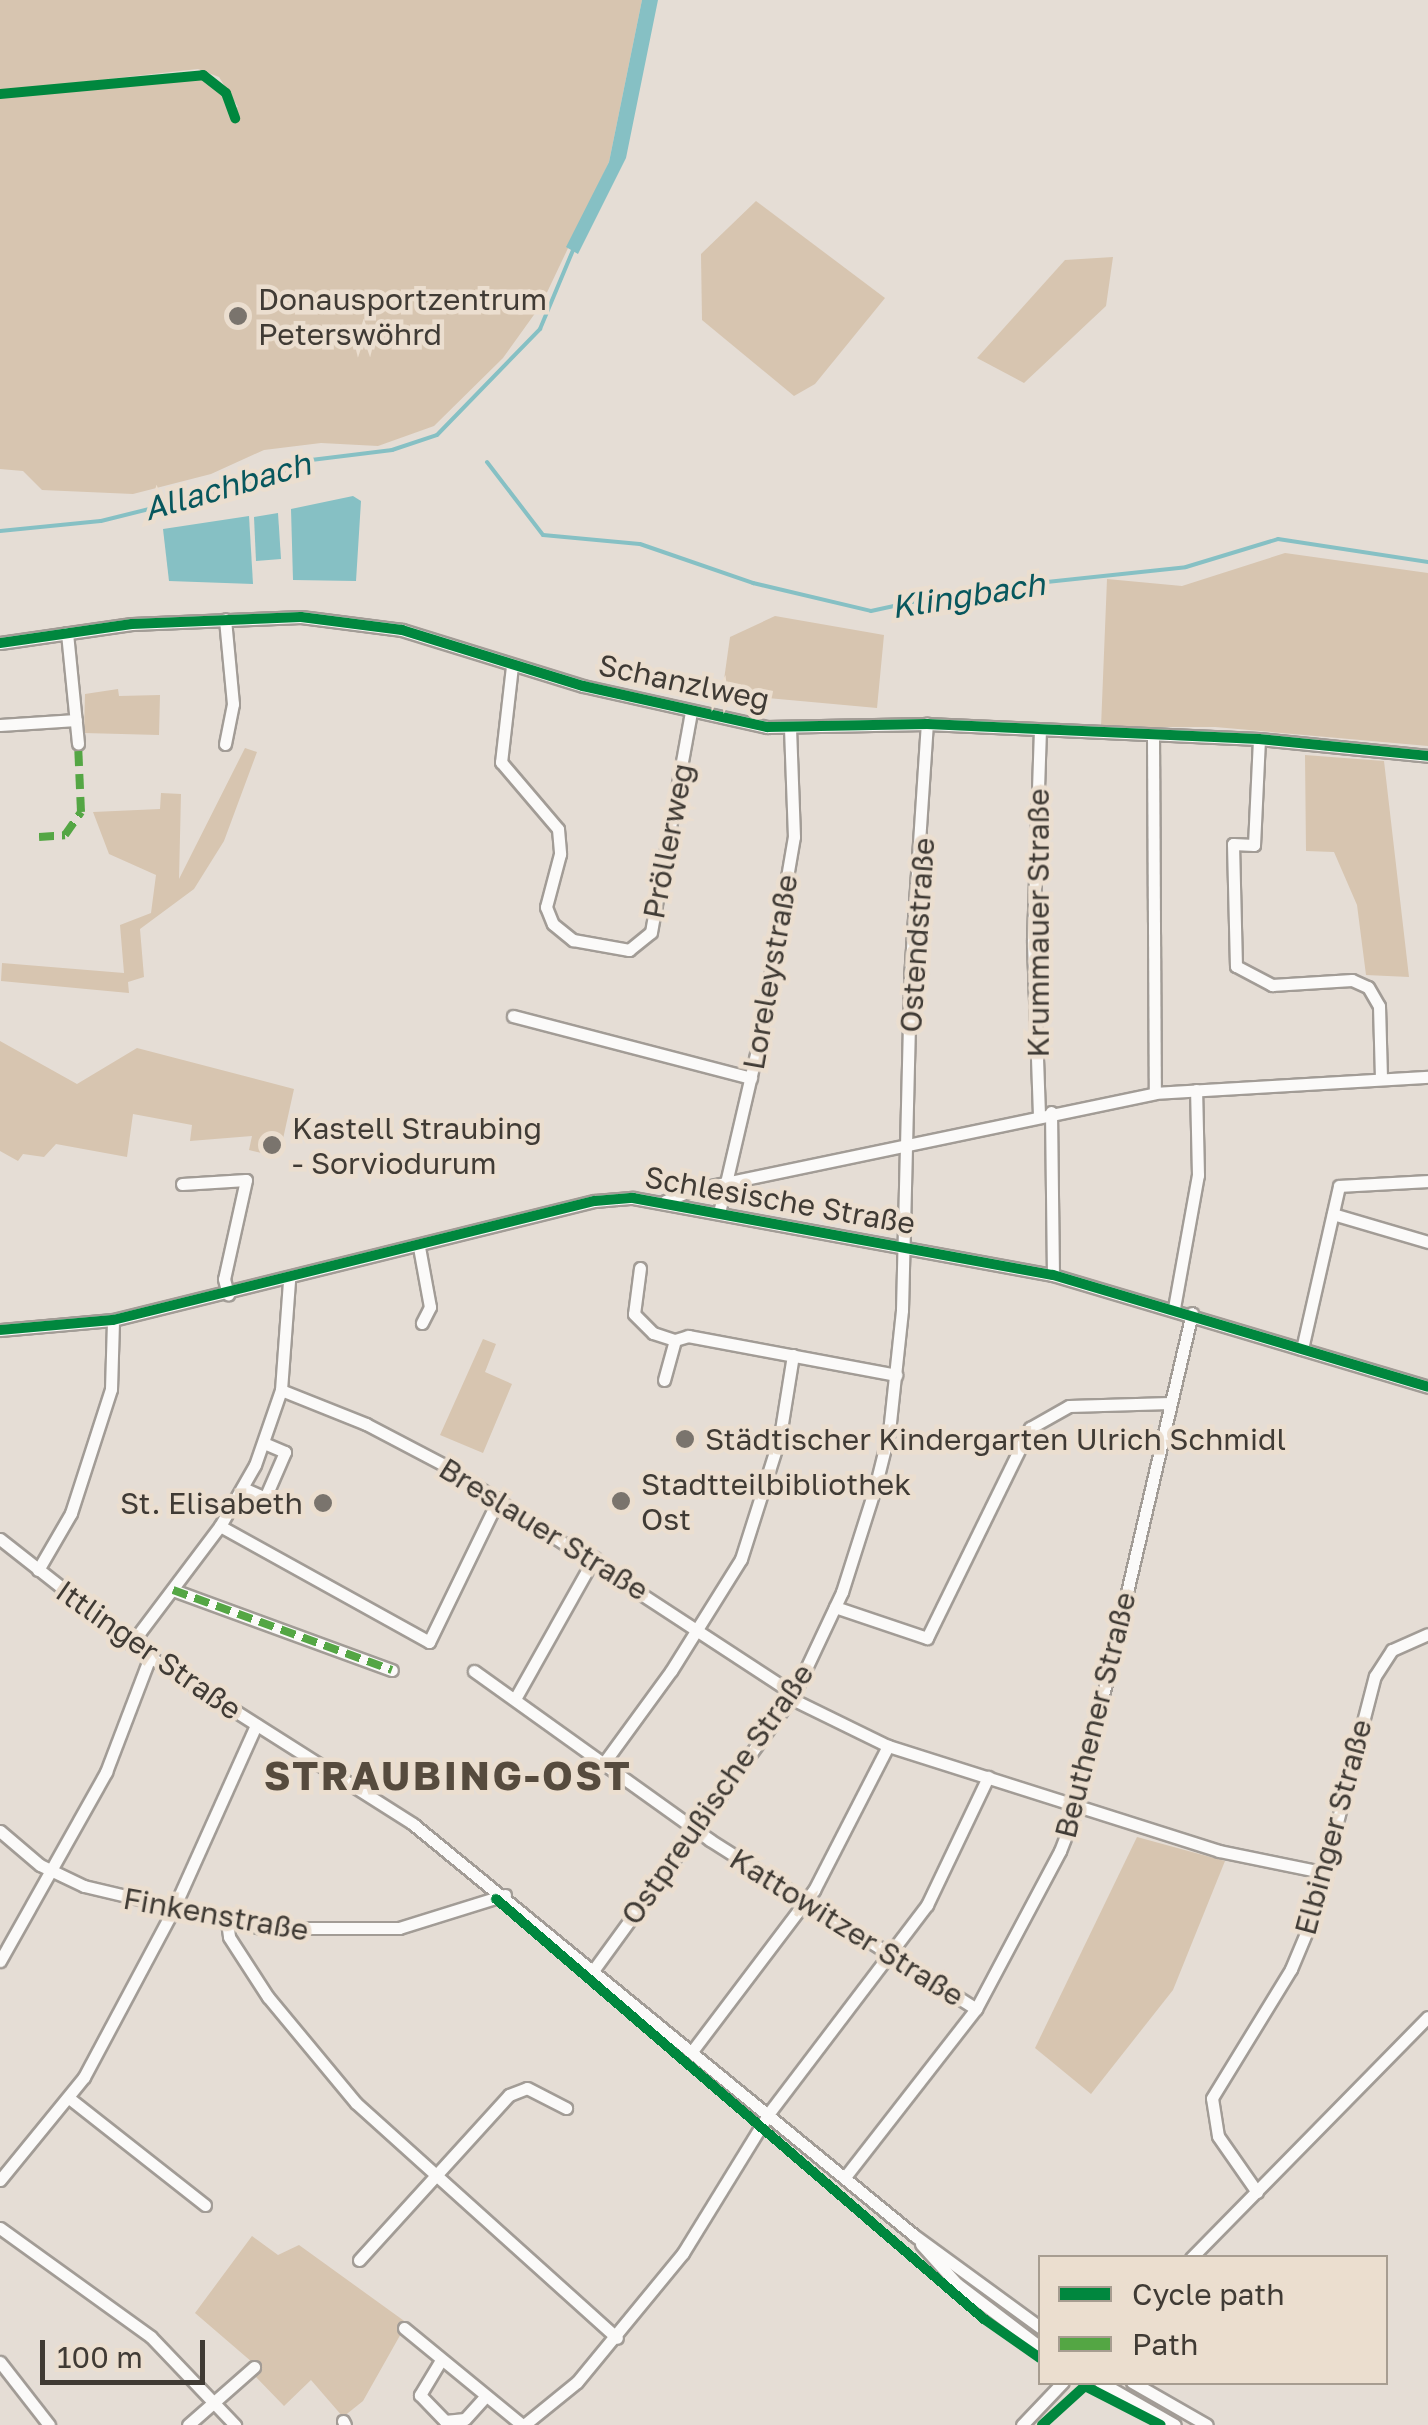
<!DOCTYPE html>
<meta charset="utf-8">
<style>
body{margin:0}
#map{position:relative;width:1428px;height:2425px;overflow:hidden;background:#e5ddd5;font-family:"Golos Text",sans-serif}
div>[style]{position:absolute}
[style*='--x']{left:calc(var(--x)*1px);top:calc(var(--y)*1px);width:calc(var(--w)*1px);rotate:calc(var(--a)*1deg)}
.green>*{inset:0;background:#d7c5b0}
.water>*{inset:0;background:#86c0c4}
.stream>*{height:4px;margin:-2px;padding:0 2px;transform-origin:2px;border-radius:2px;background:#86c0c4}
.roads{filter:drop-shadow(2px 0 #a29c96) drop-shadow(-2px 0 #a29c96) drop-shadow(0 2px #a29c96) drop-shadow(0 -2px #a29c96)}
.minor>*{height:11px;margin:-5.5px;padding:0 5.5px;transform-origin:5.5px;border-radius:5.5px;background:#fbfaf9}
.quiet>*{height:8px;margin-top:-4px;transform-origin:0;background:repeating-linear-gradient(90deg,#54a644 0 15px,transparent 0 23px)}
.cycleway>*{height:10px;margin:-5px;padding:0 5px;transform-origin:5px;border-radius:5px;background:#00873e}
.dots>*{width:28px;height:28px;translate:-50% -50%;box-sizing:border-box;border:5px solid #ebdecf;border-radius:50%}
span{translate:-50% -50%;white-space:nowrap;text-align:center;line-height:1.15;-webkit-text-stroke:9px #ebdecf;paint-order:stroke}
.poi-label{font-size:30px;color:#403b35}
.left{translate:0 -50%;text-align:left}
.right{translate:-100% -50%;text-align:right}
.street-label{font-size:30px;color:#403b35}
.water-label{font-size:32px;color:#07575d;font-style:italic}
.district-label{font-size:40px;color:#564b3e;font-weight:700;letter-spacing:2.5px}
.legend{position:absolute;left:1038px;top:2255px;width:350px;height:130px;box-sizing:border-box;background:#ebdecf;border:2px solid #a79d91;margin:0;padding:12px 18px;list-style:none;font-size:30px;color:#403b35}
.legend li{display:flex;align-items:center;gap:20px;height:50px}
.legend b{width:50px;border:2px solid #a79d91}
.scale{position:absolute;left:40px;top:2340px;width:165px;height:45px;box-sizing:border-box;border:5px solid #403b35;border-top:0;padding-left:12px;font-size:30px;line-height:35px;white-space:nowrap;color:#403b35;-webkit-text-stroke:8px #ebdecf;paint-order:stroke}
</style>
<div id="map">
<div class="green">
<i style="clip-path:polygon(0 0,642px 0,609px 162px,541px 305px,503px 358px,434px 426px,378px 446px,321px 443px,264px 450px,211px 474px,133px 494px,42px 490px,23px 471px,0 469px,0 96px,201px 77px,221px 91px,231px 110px,238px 107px,219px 77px,198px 69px,0 91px)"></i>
<i style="clip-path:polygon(756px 201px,885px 298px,815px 384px,794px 396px,702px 320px,701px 254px)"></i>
<i style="clip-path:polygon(1113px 257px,1106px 306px,1024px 383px,977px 358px,1065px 260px)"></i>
<i style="clip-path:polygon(1285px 553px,1428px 573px,1428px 746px,1215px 727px,1101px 727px,1107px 579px,1182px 586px)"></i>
<i style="clip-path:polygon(775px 616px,884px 635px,877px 708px,722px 694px,730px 637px)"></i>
<i style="clip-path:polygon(118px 689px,119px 696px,160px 695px,159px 735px,84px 733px,85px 694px)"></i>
<i style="clip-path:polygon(245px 748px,257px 752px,224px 841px,194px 889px,140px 929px,144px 977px,128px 982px,129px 993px,1px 981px,2px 963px,124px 973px,120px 925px,151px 913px,156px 875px,109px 854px,93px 812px,160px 809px,161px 793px,181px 794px,179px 879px)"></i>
<i style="clip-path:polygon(1305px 755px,1384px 761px,1409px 977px,1366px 975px,1357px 905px,1334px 852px,1306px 851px)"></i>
<i style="clip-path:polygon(0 1041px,77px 1084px,137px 1048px,294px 1089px,279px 1157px,249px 1150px,252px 1136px,190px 1141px,192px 1125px,133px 1114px,127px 1157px,56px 1144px,44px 1157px,23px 1154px,18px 1161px,0 1151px)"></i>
<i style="clip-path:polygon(483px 1339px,496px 1344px,485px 1372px,512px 1384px,483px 1453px,440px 1435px)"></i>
<i style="clip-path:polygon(1137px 1837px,1225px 1861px,1173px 1990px,1091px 2094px,1035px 2048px)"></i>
<i style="clip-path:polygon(252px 2236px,278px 2255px,299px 2245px,407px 2323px,363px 2401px,343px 2417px,311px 2380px,284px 2406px,253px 2374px,259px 2368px,195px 2313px)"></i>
</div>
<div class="water">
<i style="clip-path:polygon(642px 0,658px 0,626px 158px,578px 254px,566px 247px,609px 162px)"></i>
<i style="clip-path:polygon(353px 496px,361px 501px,356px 581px,293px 580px,291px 509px)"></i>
<i style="clip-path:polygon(278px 513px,281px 559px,256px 561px,254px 517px)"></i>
<i style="clip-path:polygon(249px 516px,253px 584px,169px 581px,163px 529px)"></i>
</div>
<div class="stream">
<i style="--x:487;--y:462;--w:92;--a:52.5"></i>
<i style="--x:543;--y:535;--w:97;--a:5.3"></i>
<i style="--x:640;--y:544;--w:120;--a:19"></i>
<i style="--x:753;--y:583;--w:121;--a:13.3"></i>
<i style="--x:871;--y:611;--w:94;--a:-12.3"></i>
<i style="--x:963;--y:591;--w:224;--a:-6.1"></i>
<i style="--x:1186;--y:567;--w:96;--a:-16.9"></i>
<i style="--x:1278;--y:539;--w:152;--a:8.7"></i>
<i style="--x:0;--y:531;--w:101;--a:-5.7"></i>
<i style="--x:101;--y:521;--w:182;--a:-14"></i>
<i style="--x:278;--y:477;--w:30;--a:-33"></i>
<i style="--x:303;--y:461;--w:90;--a:-7"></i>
<i style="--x:392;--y:450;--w:47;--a:-18.4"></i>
<i style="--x:437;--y:435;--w:148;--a:-45.8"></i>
<i style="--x:540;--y:329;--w:86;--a:-67.3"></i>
</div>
<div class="roads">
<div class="minor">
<i style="--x:67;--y:633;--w:111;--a:84.3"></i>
<i style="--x:0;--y:643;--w:133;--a:-8.2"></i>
<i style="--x:132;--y:624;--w:169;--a:-2.4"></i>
<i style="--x:301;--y:617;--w:102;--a:7.3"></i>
<i style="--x:402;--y:630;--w:189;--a:17.2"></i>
<i style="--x:583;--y:686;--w:189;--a:12.6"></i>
<i style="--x:767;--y:727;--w:160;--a:-1.1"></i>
<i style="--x:927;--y:724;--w:332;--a:2.6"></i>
<i style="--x:1259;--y:739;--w:170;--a:5.7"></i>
<i style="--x:512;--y:666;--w:97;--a:96.5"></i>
<i style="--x:501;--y:762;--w:88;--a:49.6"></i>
<i style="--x:558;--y:829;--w:25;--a:85"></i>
<i style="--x:560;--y:854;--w:55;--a:104.8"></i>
<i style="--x:546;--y:907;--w:18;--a:68"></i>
<i style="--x:553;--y:924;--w:26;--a:39"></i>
<i style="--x:573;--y:940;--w:57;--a:10.1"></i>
<i style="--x:629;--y:950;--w:28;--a:-39"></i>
<i style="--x:651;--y:932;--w:224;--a:-79.7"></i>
<i style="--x:0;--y:725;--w:76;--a:-3.8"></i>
<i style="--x:1153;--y:736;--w:357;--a:89.7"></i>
<i style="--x:1259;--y:739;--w:106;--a:92.7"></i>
<i style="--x:1254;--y:845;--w:21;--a:-177"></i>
<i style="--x:1233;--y:844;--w:122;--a:88.6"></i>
<i style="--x:1236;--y:966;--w:41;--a:27.8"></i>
<i style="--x:1272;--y:985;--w:80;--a:-3.6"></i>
<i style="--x:1352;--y:980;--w:17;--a:24"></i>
<i style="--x:1368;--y:987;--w:22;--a:60"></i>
<i style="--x:1379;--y:1006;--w:72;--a:88.4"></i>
<i style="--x:225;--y:744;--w:41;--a:-78.7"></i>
<i style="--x:233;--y:704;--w:85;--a:-95.4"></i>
<i style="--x:513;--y:1016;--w:246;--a:14.6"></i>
<i style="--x:1051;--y:1112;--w:163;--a:89.3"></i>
<i style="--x:1039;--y:1115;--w:175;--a:-92"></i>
<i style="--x:1033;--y:940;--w:210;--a:-88.1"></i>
<i style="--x:182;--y:1184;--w:64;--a:-3.6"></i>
<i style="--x:246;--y:1180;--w:101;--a:102.5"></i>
<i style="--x:224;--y:1279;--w:16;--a:75"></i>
<i style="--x:665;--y:1201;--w:29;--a:-22"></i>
<i style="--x:692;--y:1190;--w:473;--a:-11.8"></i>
<i style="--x:1155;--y:1093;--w:273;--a:-3.4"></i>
<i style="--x:719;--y:1213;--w:177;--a:-76.9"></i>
<i style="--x:759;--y:1041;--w:207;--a:-80.3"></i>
<i style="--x:794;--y:837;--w:110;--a:-92.1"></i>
<i style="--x:1333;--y:1214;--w:99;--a:16.4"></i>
<i style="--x:419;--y:1247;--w:61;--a:79.6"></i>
<i style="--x:430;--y:1307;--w:18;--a:117"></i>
<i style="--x:640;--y:1268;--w:46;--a:97.4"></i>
<i style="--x:634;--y:1314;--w:27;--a:45"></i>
<i style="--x:653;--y:1333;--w:23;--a:18"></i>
<i style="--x:1174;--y:1308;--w:135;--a:-79.8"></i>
<i style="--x:1198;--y:1175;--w:85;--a:-91.3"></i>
<i style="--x:0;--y:1330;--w:113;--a:-5.1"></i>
<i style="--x:113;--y:1320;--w:496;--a:-13.9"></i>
<i style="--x:595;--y:1201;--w:38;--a:-5"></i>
<i style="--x:633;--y:1198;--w:427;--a:10.4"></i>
<i style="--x:1053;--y:1275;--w:391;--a:16.6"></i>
<i style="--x:1302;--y:1349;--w:167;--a:-77.2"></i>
<i style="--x:1339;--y:1186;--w:89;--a:-3.2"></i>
<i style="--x:664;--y:1380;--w:41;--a:-74.6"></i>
<i style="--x:675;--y:1340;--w:14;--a:-17"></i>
<i style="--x:688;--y:1336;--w:212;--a:10.6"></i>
<i style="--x:281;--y:1390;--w:92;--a:21.8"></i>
<i style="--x:366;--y:1424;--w:88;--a:27.7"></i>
<i style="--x:444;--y:1465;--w:418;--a:33.2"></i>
<i style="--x:243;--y:1488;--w:24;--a:24"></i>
<i style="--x:265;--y:1498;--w:50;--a:-66.5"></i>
<i style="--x:285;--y:1452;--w:23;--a:-157"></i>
<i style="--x:220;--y:1526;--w:239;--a:29"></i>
<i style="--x:429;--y:1642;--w:160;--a:-64.1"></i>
<i style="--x:0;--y:1539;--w:191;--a:38.2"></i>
<i style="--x:150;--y:1657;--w:312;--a:32.4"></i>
<i style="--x:413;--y:1824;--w:649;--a:39.38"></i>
<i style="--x:915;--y:2236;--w:155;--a:36.1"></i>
<i style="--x:38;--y:1570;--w:66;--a:-59.9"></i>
<i style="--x:71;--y:1513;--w:130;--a:-72.1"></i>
<i style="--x:111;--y:1389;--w:69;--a:-88.3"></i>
<i style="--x:173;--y:1590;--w:233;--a:20.1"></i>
<i style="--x:835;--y:1607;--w:97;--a:18.6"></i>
<i style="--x:927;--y:1638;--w:234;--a:-63.9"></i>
<i style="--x:1030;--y:1428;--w:45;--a:-29.4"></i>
<i style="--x:1069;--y:1406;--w:101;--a:-1.7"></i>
<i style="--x:131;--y:1644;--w:148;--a:-53"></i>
<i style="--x:220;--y:1526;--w:70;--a:-60.2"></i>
<i style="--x:255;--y:1465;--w:79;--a:-70.9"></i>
<i style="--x:281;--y:1390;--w:110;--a:-85.8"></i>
<i style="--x:474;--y:1671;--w:290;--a:35.6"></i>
<i style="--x:710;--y:1840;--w:315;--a:32.4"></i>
<i style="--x:790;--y:1698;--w:109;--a:26.1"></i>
<i style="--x:888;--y:1746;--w:347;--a:17.6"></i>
<i style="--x:1219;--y:1851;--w:110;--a:11.5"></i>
<i style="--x:515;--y:1699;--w:162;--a:-60.7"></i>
<i style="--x:606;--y:1760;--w:110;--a:-53.9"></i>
<i style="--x:671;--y:1671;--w:132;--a:-58"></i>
<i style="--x:741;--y:1559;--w:129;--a:-72.4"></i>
<i style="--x:780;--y:1436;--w:82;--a:-80.9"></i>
<i style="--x:0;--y:1831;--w:52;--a:40.4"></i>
<i style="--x:40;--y:1865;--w:49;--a:25.5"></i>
<i style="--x:84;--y:1886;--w:182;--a:13.3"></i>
<i style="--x:261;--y:1928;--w:138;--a:0"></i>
<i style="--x:399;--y:1928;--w:111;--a:-17.3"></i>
<i style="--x:227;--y:1922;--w:15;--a:82"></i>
<i style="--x:229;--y:1937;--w:72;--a:57"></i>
<i style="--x:268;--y:1997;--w:138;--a:50.3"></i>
<i style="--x:356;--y:2103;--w:351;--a:42"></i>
<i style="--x:0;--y:1961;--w:217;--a:-60.7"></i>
<i style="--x:106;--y:1772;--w:123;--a:-69.1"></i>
<i style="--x:595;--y:1968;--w:339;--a:-54"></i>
<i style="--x:794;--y:1694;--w:113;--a:-64.8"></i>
<i style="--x:842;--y:1592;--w:109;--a:-72.4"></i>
<i style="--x:875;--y:1488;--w:58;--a:-76"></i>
<i style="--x:889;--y:1432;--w:123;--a:-83.9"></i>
<i style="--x:902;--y:1310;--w:332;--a:-88.6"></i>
<i style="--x:910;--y:978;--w:255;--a:-86.2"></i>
<i style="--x:693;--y:2050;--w:201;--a:-52.9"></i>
<i style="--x:814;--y:1890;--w:162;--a:-62.8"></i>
<i style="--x:69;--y:2098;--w:173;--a:38.2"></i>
<i style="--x:845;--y:2177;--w:213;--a:-52.1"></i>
<i style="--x:976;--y:2009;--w:179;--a:-62"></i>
<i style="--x:1060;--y:1851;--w:47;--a:-68.9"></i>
<i style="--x:1077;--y:1807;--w:507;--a:-76.9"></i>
<i style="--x:0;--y:2180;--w:133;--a:-50.8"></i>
<i style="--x:84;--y:2077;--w:189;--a:-61.9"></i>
<i style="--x:173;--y:1910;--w:203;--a:-65.8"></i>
<i style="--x:1257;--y:2192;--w:68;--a:-124.9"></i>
<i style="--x:1218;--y:2136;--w:38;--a:-99"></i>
<i style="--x:1212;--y:2098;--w:151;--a:-58.5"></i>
<i style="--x:1291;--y:1969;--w:54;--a:-67.2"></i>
<i style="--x:1312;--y:1919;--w:251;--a:-75.5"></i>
<i style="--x:1375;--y:1676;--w:31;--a:-57"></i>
<i style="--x:1392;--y:1650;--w:39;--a:-24"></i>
<i style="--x:0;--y:2228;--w:186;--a:35.8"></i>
<i style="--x:151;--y:2337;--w:122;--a:46.3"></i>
<i style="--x:921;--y:2244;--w:54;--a:48"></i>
<i style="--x:957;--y:2284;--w:104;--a:37.2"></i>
<i style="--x:1191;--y:2258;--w:338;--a:-45.5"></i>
<i style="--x:359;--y:2260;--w:223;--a:-47.7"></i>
<i style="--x:509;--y:2095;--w:19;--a:-21"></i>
<i style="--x:527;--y:2088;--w:44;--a:27.1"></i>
<i style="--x:404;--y:2328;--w:153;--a:39.4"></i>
<i style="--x:441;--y:2360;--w:41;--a:121"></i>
<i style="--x:420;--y:2395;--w:36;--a:46"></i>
<i style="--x:445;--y:2421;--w:20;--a:-6"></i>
<i style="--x:465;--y:2419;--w:30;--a:-48"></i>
<i style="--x:0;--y:2362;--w:80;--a:52.1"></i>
<i style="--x:1100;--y:2382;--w:86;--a:29.8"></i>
<i style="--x:1132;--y:2382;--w:86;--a:29.8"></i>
<i style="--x:343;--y:2421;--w:4;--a:63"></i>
<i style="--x:188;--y:2425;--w:88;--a:-41.3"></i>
<i style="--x:524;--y:2425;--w:68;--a:-39.1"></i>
<i style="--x:577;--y:2382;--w:167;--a:-50.6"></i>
<i style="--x:683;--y:2253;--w:164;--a:-58.4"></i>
<i style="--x:769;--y:2113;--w:261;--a:-52.8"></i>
<i style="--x:927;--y:1905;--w:142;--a:-64.5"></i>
<i style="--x:1022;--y:2425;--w:59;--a:-46.4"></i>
</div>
</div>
<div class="quiet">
<i style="--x:39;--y:837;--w:26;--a:-4"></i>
<i style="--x:65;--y:835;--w:28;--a:-55"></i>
<i style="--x:81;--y:812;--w:69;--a:-92.5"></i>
<i style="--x:173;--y:1590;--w:233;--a:20.1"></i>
</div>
<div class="cycleway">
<i style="--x:0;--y:94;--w:204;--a:-5.3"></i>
<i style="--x:203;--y:75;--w:29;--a:38"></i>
<i style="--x:226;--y:93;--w:27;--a:70"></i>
<i style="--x:0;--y:643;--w:133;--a:-8.2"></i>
<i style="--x:132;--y:624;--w:169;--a:-2.4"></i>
<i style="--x:301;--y:617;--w:102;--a:7.3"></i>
<i style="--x:402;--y:630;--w:189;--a:17.2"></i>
<i style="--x:583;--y:686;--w:189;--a:12.6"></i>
<i style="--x:767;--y:727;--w:160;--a:-1.1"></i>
<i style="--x:927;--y:724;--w:332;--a:2.6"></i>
<i style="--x:1259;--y:739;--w:170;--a:5.7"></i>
<i style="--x:0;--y:1330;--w:113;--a:-5.1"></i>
<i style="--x:113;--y:1320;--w:496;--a:-13.9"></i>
<i style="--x:595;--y:1201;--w:38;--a:-5"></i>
<i style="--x:633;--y:1198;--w:427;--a:10.4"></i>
<i style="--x:1053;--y:1275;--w:391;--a:16.6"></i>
<i style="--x:496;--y:1899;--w:644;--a:40.72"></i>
<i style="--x:984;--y:2319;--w:68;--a:34.9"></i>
<i style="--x:1042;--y:2425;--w:58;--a:-42.2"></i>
<i style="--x:1085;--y:2386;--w:85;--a:27.2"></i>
</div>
<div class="dots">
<i style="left:238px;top:316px;background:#7a746d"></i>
<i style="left:272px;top:1145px;background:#7a746d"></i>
<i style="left:685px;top:1439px;background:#7a746d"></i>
<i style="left:621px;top:1501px;background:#7a746d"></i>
<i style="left:323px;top:1503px;background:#7a746d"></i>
</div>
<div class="poi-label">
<span class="left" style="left:258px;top:316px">Donausportzentrum<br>Peterswöhrd</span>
<span class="left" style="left:292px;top:1145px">Kastell Straubing<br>- Sorviodurum</span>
<span class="left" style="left:705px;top:1439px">Städtischer Kindergarten Ulrich Schmidl</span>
<span class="left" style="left:641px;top:1501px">Stadtteilbibliothek<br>Ost</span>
<span class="right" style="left:303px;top:1503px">St. Elisabeth</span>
</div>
<div class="street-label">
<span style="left:684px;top:682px;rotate:12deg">Schanzlweg</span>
<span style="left:668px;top:841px;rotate:-79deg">Pröllerweg</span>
<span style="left:1038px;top:923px;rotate:-90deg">Krummauer Straße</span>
<span style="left:917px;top:935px;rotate:-86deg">Ostendstraße</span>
<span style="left:770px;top:972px;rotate:-80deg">Loreleystraße</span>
<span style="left:780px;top:1200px;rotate:10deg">Schlesische Straße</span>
<span style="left:544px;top:1529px;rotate:32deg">Breslauer Straße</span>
<span style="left:149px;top:1650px;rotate:35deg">Ittlinger Straße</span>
<span style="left:1095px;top:1715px;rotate:-76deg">Beuthener Straße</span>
<span style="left:717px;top:1794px;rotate:-55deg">Ostpreußische Straße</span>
<span style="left:1333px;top:1827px;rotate:-75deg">Elbinger Straße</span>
<span style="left:216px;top:1914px;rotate:10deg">Finkenstraße</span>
<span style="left:847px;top:1927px;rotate:32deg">Kattowitzer Straße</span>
</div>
<div class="water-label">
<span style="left:227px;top:486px;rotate:-16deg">Allachbach</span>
<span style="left:968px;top:595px;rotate:-9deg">Klingbach</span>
</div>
<div class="district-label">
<span style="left:448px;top:1775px">STRAUBING-OST</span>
</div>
<ul class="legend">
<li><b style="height:12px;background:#00873e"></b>Cycle path</li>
<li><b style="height:12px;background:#54a644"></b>Path</li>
</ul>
<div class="scale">100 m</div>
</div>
